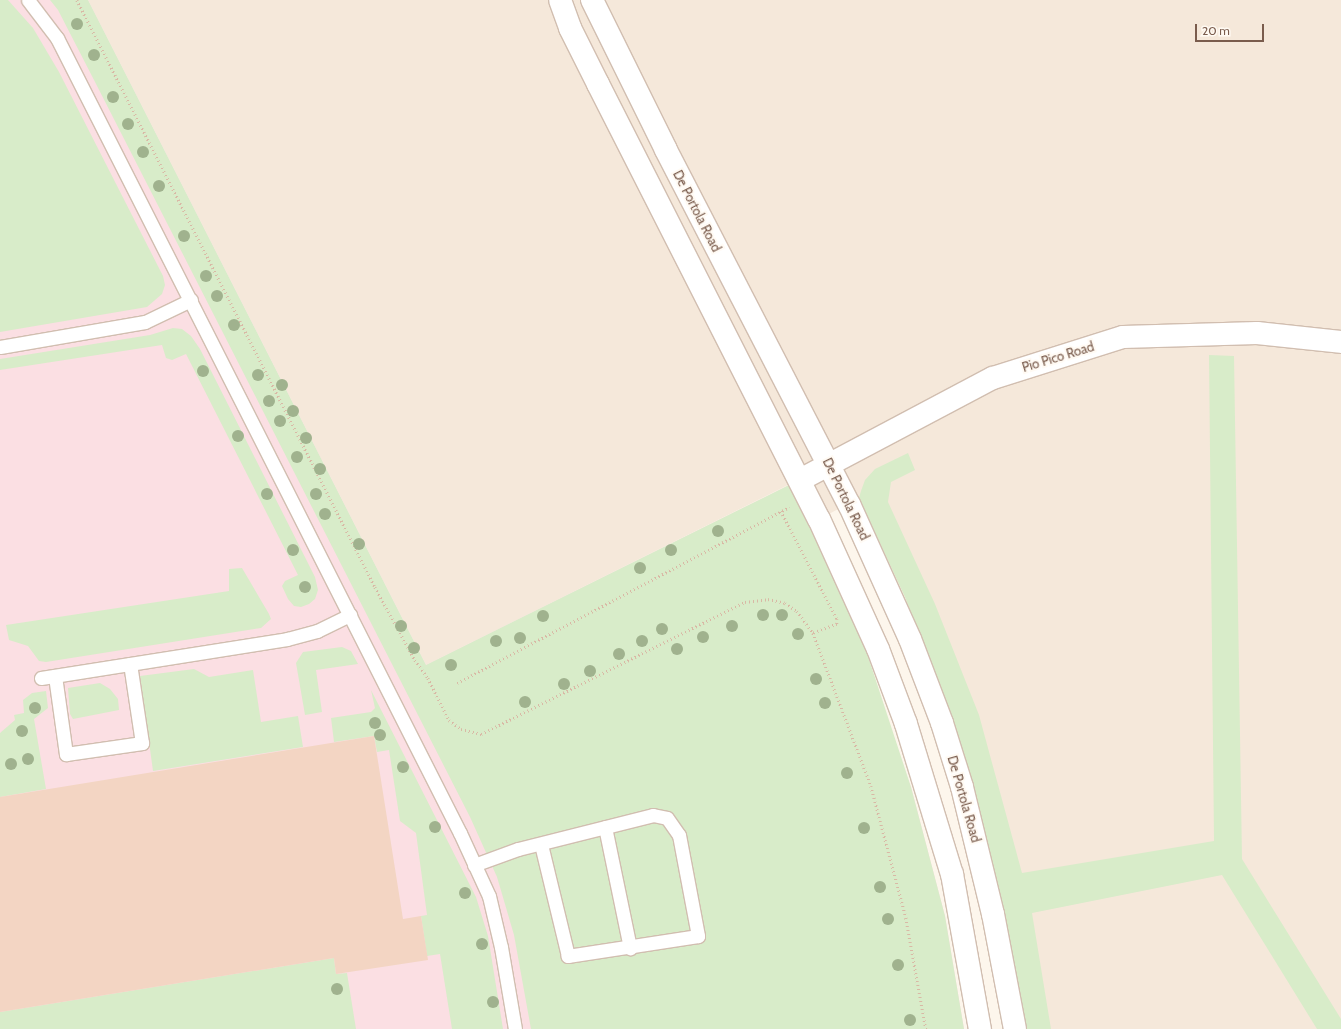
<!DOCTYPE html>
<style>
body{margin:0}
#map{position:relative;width:1341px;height:1029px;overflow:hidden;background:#fdf6ec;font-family:Cabin,sans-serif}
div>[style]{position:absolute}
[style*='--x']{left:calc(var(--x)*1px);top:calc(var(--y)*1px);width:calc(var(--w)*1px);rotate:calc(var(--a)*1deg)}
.residential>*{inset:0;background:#f5e8da}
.medical>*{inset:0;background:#fbdfe3}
.green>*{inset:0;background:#d8ecc9}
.building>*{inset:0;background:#f3d5c3}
.path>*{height:2.5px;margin-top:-1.25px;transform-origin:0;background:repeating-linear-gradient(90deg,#d9b8a5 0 1px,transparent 0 4px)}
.roads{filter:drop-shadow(1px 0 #d1beb0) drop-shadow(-1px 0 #d1beb0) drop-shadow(0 1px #d1beb0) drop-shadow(0 -1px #d1beb0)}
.service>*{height:13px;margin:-6.5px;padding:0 6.5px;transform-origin:6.5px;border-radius:6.5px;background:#fff}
.tertiary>*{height:22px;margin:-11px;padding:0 11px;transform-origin:11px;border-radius:11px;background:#fff}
.secondary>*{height:22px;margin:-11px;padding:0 11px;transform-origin:11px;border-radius:11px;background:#fff}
.trees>*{width:12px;height:12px;margin:-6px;border-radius:50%;background:#a0b28e}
span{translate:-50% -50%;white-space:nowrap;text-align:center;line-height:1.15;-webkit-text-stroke:4px #fffaf3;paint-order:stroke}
.street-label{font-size:13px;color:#7a5c4d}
.scale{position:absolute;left:1195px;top:24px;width:69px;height:18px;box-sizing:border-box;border:2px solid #7a5c4d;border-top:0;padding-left:5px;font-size:12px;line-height:14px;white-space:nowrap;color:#7a5c4d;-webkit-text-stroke:3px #fffaf3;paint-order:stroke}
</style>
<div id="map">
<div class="residential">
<i style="clip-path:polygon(88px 0,1341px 0,1341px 1029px,1026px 1029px,995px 879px,951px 721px,905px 597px,859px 498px,810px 524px,790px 484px,426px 665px)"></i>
</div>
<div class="medical">
<i style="clip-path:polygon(0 0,88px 0,426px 665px,791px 484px,911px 787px,945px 916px,964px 1029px,0 1029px)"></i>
</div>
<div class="green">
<i style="clip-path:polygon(0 0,8px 0,33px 28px,59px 72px,163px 276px,165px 285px,162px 294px,147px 307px,0 332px)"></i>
<i style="clip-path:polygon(50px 0,88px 0,426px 665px,791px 484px,861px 635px,911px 787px,945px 916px,964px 1029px,531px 1029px,514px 935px,497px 877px,470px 817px,94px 80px,58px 10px)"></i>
<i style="clip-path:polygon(173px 328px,182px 329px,191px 336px,200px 349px,315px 577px,318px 590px,315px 599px,309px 604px,301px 607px,294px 606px,288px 599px,282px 586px,285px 581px,298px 575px,186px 354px,172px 360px,166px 358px,162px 345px,0 370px,0 359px,150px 335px)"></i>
<i style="clip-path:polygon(1209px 355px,1234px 356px,1242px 859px,1341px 1019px,1341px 1029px,1317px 1029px,1222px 875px,1032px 913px,1051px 1029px,1026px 1029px,995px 879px,951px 721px,905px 597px,859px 498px,861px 491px,865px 480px,875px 469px,908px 453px,915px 470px,891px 482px,888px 502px,935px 604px,979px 715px,1022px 873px,1214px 841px)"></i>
<i style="clip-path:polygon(242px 568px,269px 614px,271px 619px,261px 628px,46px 662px,39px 661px,28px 646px,9px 640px,6px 625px,229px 591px,229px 569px)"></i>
<i style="clip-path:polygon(342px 647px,351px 651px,358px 664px,316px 670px,322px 712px,305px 715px,296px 663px,303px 652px)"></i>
<i style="clip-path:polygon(194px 669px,209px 677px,253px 670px,261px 722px,298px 716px,303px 747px,153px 771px,140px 676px)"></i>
<i style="clip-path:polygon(100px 683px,110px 689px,118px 699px,119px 710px,73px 719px,70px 714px,68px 688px)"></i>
<i style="clip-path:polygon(371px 690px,476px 897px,488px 936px,503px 1029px,452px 1029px,440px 954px,427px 956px,421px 916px,427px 915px,416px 833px,400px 821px,389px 750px,377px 752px,374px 736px,334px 742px,331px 718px,371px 712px,375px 708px)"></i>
<i style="clip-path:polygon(46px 691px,48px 708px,34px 719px,46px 789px,0 797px,0 733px,15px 720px,14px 715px,24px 713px,23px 700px,32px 693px)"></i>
<i style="clip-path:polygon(334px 958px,336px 974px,347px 973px,356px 1029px,0 1029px,0 1012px)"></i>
</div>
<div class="building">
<i style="clip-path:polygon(374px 736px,403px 919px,421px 916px,428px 960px,336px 974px,334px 958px,0 1012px,0 797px)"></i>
</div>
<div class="path">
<i style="--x:77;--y:0;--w:658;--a:63.08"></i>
<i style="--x:375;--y:587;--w:83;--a:61.3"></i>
<i style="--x:415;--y:660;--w:22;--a:54"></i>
<i style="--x:428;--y:678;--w:47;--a:63.4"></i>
<i style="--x:449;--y:720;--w:15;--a:37"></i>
<i style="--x:461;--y:729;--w:21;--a:14"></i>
<i style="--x:481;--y:734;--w:295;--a:-26.6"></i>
<i style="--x:745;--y:602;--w:23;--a:-7"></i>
<i style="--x:768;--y:599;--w:17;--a:13"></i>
<i style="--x:785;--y:603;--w:14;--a:34"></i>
<i style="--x:797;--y:611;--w:27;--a:54"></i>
<i style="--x:813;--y:633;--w:164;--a:69.2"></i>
<i style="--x:871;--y:786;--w:137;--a:75.1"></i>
<i style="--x:906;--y:918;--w:113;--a:79.8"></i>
<i style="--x:781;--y:511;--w:122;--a:62.6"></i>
<i style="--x:837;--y:619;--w:5;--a:90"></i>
<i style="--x:837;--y:624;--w:26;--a:159"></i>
<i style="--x:457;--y:683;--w:376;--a:-27.9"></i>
</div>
<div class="roads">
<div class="service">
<i style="--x:28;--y:0;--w:48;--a:52.7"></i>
<i style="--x:57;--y:38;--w:891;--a:63.12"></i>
<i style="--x:460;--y:833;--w:69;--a:65.3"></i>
<i style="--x:489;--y:896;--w:52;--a:76.8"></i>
<i style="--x:501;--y:947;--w:83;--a:80.3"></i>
<i style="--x:0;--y:347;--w:147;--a:-9.8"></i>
<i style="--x:145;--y:322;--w:51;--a:-25.6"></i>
<i style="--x:55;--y:676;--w:79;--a:82"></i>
<i style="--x:66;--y:754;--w:77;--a:-8.2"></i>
<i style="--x:142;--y:743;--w:80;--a:-98.6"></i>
<i style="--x:41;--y:678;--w:249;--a:-9"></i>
<i style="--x:287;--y:639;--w:31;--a:-15"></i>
<i style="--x:317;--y:631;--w:37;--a:-26"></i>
<i style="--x:605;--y:827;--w:124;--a:78.3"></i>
<i style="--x:474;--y:865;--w:47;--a:-20"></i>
<i style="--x:518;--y:849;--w:139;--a:-14.1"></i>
<i style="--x:653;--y:815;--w:14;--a:12"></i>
<i style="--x:667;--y:818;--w:21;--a:55"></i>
<i style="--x:679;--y:835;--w:103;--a:79.3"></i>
<i style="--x:698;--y:936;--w:132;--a:171.3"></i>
<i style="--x:568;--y:956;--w:115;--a:-103.6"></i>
</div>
<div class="tertiary">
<i style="--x:800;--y:480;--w:218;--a:-27.9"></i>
<i style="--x:993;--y:378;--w:136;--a:-17.5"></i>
<i style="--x:1123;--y:337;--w:134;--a:-1.7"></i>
<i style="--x:1257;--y:333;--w:84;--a:6.1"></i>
</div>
<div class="secondary">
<i style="--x:560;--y:0;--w:30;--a:70"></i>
<i style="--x:570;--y:28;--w:63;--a:63.4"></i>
<i style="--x:598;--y:84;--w:488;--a:63.1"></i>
<i style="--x:819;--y:519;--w:143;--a:65.6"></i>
<i style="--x:878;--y:649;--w:80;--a:69.5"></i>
<i style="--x:906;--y:724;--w:157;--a:73"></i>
<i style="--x:952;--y:874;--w:158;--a:79.8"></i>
<i style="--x:592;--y:0;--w:167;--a:63.7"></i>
<i style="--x:666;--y:150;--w:399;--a:62.7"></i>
<i style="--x:849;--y:504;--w:148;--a:65.7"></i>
<i style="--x:910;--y:639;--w:90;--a:69.1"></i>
<i style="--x:942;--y:723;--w:67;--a:72.6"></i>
<i style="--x:962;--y:787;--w:131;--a:76.3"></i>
<i style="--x:993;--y:914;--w:117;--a:79.2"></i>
</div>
</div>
<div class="trees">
<i style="left:77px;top:24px"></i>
<i style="left:94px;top:55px"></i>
<i style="left:113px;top:97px"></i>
<i style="left:128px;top:124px"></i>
<i style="left:143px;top:152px"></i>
<i style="left:159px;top:186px"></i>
<i style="left:184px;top:236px"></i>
<i style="left:206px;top:276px"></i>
<i style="left:217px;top:296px"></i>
<i style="left:234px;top:325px"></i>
<i style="left:203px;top:371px"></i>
<i style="left:258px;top:375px"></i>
<i style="left:282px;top:385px"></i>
<i style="left:269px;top:401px"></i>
<i style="left:293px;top:411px"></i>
<i style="left:280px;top:421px"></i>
<i style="left:238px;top:436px"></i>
<i style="left:306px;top:438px"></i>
<i style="left:297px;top:457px"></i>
<i style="left:320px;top:469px"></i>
<i style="left:267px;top:494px"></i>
<i style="left:316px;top:494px"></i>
<i style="left:325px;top:514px"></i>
<i style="left:718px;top:531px"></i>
<i style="left:359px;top:544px"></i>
<i style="left:293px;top:550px"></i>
<i style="left:671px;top:550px"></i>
<i style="left:640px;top:568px"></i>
<i style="left:305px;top:587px"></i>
<i style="left:763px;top:615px"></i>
<i style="left:782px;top:615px"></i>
<i style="left:543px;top:616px"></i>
<i style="left:401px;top:626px"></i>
<i style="left:732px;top:626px"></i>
<i style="left:662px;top:629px"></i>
<i style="left:798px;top:634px"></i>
<i style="left:703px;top:637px"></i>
<i style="left:520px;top:638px"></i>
<i style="left:496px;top:641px"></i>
<i style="left:642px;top:641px"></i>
<i style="left:414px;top:648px"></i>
<i style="left:677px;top:649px"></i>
<i style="left:619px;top:654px"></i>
<i style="left:451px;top:665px"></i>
<i style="left:590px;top:671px"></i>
<i style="left:816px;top:679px"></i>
<i style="left:564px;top:684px"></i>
<i style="left:525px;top:702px"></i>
<i style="left:825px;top:703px"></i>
<i style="left:35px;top:708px"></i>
<i style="left:375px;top:723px"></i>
<i style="left:22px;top:731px"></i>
<i style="left:380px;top:735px"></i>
<i style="left:28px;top:759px"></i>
<i style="left:11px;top:764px"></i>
<i style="left:403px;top:767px"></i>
<i style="left:847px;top:773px"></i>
<i style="left:435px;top:827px"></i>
<i style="left:864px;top:828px"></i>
<i style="left:880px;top:887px"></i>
<i style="left:465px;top:893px"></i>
<i style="left:888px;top:919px"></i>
<i style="left:482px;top:944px"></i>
<i style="left:898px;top:965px"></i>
<i style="left:337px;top:989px"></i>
<i style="left:493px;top:1002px"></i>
<i style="left:910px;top:1020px"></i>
</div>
<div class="street-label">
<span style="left:697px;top:211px;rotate:63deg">De Portola Road</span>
<span style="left:1058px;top:357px;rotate:-17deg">Pio Pico Road</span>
<span style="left:846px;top:499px;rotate:64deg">De Portola Road</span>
<span style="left:964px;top:799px;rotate:74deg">De Portola Road</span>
</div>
<div class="scale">20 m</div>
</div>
